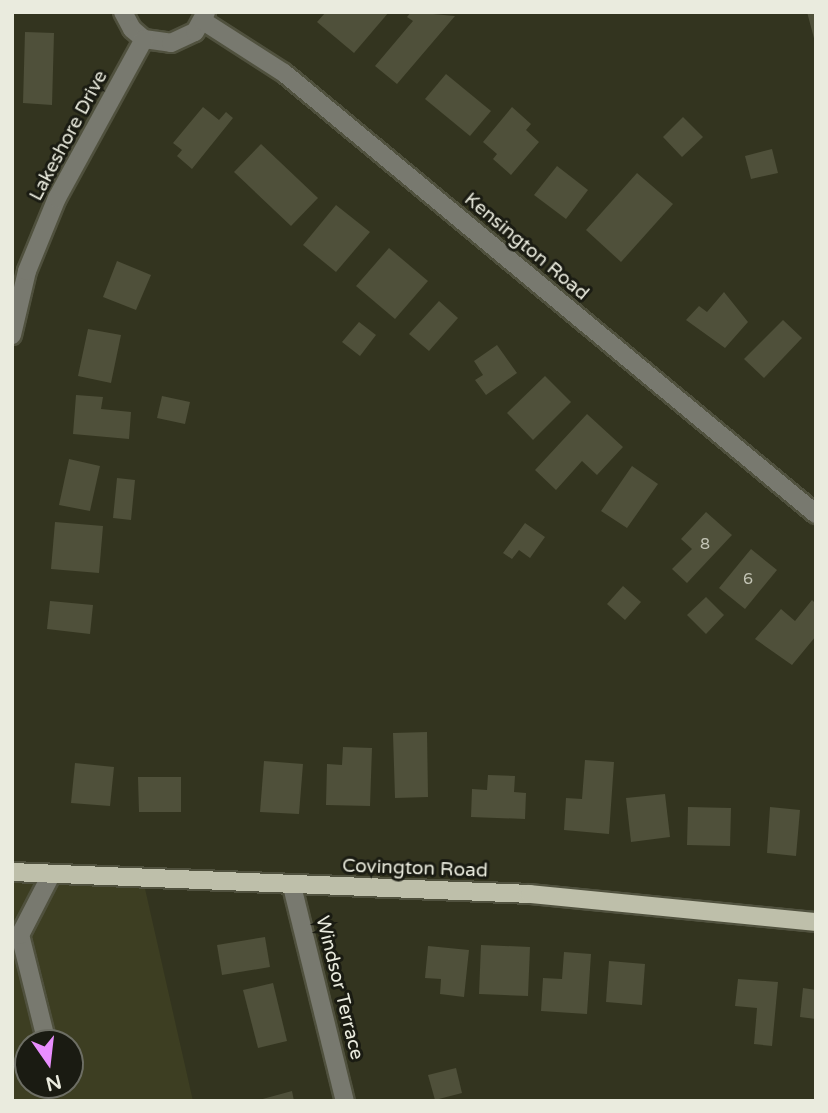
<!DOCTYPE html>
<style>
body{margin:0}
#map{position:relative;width:828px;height:1113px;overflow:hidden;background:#33341f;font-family:"Varela Round",sans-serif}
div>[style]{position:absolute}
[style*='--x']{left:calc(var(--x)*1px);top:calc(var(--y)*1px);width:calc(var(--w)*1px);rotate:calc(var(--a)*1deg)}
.built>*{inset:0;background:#3d3e22}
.building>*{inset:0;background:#4f503a}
.roads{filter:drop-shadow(2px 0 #50513e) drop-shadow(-2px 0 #50513e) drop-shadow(0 2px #50513e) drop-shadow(0 -2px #50513e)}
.minor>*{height:18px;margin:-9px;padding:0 9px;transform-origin:9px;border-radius:9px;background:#78796f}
.major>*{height:18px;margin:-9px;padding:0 9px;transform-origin:9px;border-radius:9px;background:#bebfaa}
span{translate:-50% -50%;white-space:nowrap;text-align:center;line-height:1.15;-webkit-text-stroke:6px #1a1b12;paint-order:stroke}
.number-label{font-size:16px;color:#c3c4b5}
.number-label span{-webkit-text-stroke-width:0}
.street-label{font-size:19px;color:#eaebde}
.frame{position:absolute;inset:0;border:14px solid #eaebde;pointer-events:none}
.north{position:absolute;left:14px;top:1029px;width:70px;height:70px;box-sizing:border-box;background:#1a1b12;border:2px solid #6d6e64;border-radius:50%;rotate:166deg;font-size:19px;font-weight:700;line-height:28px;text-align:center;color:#eaebde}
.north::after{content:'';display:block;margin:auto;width:24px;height:32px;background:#e98efe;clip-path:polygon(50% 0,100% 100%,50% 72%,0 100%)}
</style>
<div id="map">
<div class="built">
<i style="clip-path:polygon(evenodd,12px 869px,141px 871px,193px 1101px,12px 1101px,12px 869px,28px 1043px,70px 1043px,70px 1085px,28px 1085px,28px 1043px)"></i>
</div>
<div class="building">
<i style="clip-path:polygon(326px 12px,389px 12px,354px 53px,317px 22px)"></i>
<i style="clip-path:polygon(411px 12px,455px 16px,397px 84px,375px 66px,413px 21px,407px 17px)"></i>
<i style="clip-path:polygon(807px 12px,816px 12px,816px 42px,815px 42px)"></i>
<i style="clip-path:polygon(25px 32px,54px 33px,52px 105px,23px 103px)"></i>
<i style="clip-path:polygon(446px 74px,491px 111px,470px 136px,425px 99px)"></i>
<i style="clip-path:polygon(203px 107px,219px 120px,226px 112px,233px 118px,192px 169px,177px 156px,182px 150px,173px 143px)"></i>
<i style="clip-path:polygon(512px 107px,531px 124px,526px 130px,539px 142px,511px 175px,493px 159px,497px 154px,483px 142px)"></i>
<i style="clip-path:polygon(683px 117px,703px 137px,682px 157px,663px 137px)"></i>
<i style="clip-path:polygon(261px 144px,318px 198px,291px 226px,234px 172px)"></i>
<i style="clip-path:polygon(772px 149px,778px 173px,751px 179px,745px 156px)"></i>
<i style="clip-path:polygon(557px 166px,588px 190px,566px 219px,534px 195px)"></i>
<i style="clip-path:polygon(637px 173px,673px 204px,621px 262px,586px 230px)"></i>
<i style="clip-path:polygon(336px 205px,370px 232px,336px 272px,303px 245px)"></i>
<i style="clip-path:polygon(389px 248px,428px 281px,395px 319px,356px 286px)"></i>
<i style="clip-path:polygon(117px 261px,151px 275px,136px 310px,103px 297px)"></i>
<i style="clip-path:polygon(724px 292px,748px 322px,725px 348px,686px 320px,699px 306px,707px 312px)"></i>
<i style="clip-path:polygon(439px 301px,458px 318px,429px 351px,409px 334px)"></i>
<i style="clip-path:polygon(783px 320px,802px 338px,764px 378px,744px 359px)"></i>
<i style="clip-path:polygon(359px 322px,376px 335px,360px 356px,342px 342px)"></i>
<i style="clip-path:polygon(88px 329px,121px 335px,111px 383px,78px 376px)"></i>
<i style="clip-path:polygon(497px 345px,517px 373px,486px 395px,475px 380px,483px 375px,474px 361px)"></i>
<i style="clip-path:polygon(545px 376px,571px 402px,533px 440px,507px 413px)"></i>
<i style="clip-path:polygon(76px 395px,103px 397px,101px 409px,131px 412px,129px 439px,73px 434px)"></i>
<i style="clip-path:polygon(162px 396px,190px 402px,185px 424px,157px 418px)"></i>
<i style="clip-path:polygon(587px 414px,623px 447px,597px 475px,582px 461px,556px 490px,535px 470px)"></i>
<i style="clip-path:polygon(69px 459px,100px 466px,90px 511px,59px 505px)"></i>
<i style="clip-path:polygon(632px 466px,658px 484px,627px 528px,601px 511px)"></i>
<i style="clip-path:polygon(117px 478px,135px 480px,131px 520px,113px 518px)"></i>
<i style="clip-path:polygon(706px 512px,732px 535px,687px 583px,672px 569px,692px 549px,681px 539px)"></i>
<i style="clip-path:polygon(55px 522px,103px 526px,99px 573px,51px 569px)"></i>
<i style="clip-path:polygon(525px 523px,545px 537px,530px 558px,519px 550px,512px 559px,503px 553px)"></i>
<i style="clip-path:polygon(751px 549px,777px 570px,745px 609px,719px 588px)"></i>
<i style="clip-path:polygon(623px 586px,641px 602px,625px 620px,607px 604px)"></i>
<i style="clip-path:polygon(706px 597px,724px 615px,706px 634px,687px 615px)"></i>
<i style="clip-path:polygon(812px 600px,816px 604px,816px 636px,792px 665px,755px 639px,781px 609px,795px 621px)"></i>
<i style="clip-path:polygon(50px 601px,93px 605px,90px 634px,47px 629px)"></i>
<i style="clip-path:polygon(427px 732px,428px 797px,395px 798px,393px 733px)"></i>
<i style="clip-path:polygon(343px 747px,372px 748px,370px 806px,326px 805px,327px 764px,342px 765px)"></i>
<i style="clip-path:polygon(585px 760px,614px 762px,609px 834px,564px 830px,566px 798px,582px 799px)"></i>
<i style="clip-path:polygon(264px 761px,303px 764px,299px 814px,260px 812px)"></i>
<i style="clip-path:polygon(75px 763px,114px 767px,110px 806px,71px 803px)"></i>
<i style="clip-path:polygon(488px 775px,515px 776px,514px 792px,526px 793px,525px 819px,471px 817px,472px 789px,487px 790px)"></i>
<i style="clip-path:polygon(138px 777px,181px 777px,181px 812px,139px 812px)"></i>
<i style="clip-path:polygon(665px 794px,670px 837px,631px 842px,626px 798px)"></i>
<i style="clip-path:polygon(688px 807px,731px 808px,730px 846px,687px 845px)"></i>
<i style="clip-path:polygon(770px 807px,800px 810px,796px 856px,767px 853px)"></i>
<i style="clip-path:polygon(265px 937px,270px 967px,222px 975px,217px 945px)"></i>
<i style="clip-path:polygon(481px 945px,530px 947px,528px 996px,479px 994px)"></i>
<i style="clip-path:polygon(428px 946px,469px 950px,464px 997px,440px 994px,441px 979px,425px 978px)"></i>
<i style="clip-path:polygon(564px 952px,591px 954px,587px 1014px,541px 1011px,543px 978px,562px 979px)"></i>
<i style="clip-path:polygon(609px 961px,645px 964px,642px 1005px,606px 1002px)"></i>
<i style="clip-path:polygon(738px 979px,778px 982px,772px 1046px,754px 1044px,757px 1008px,735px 1006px)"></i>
<i style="clip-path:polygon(273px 983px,287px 1041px,258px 1048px,243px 990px)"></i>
<i style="clip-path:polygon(803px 988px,816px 990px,816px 1019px,800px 1017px)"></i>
<i style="clip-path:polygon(456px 1068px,462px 1093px,435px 1100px,428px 1075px)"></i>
<i style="clip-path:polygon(292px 1091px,294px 1101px,259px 1101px,259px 1100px)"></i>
</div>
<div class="roads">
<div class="minor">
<i style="--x:123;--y:12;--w:19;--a:62"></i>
<i style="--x:132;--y:29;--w:16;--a:40"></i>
<i style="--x:144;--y:39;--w:27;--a:8"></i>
<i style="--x:171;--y:43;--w:26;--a:-25"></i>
<i style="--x:195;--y:32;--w:23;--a:-61"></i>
<i style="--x:203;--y:21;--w:96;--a:32.7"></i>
<i style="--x:284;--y:73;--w:691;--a:39.66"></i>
<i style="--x:12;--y:335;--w:66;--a:-76.8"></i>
<i style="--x:27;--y:271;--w:79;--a:-67.7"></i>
<i style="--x:57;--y:198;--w:181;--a:-61.3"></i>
<i style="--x:292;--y:886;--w:221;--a:76.2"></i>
<i style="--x:47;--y:1043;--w:111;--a:-104"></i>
<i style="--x:20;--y:935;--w:68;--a:-62.7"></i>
</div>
<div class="major">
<i style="--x:12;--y:872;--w:518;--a:2.43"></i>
<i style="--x:530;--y:894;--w:287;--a:5.6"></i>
</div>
</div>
<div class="number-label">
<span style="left:705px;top:544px">8</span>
<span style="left:748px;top:579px">6</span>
</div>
<div class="street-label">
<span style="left:69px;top:136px;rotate:-62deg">Lakeshore Drive</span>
<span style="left:526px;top:247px;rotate:40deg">Kensington Road</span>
<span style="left:415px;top:869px;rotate:2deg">Covington Road</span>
<span style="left:339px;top:988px;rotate:76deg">Windsor Terrace</span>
</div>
<div class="frame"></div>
<div class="north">N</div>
</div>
